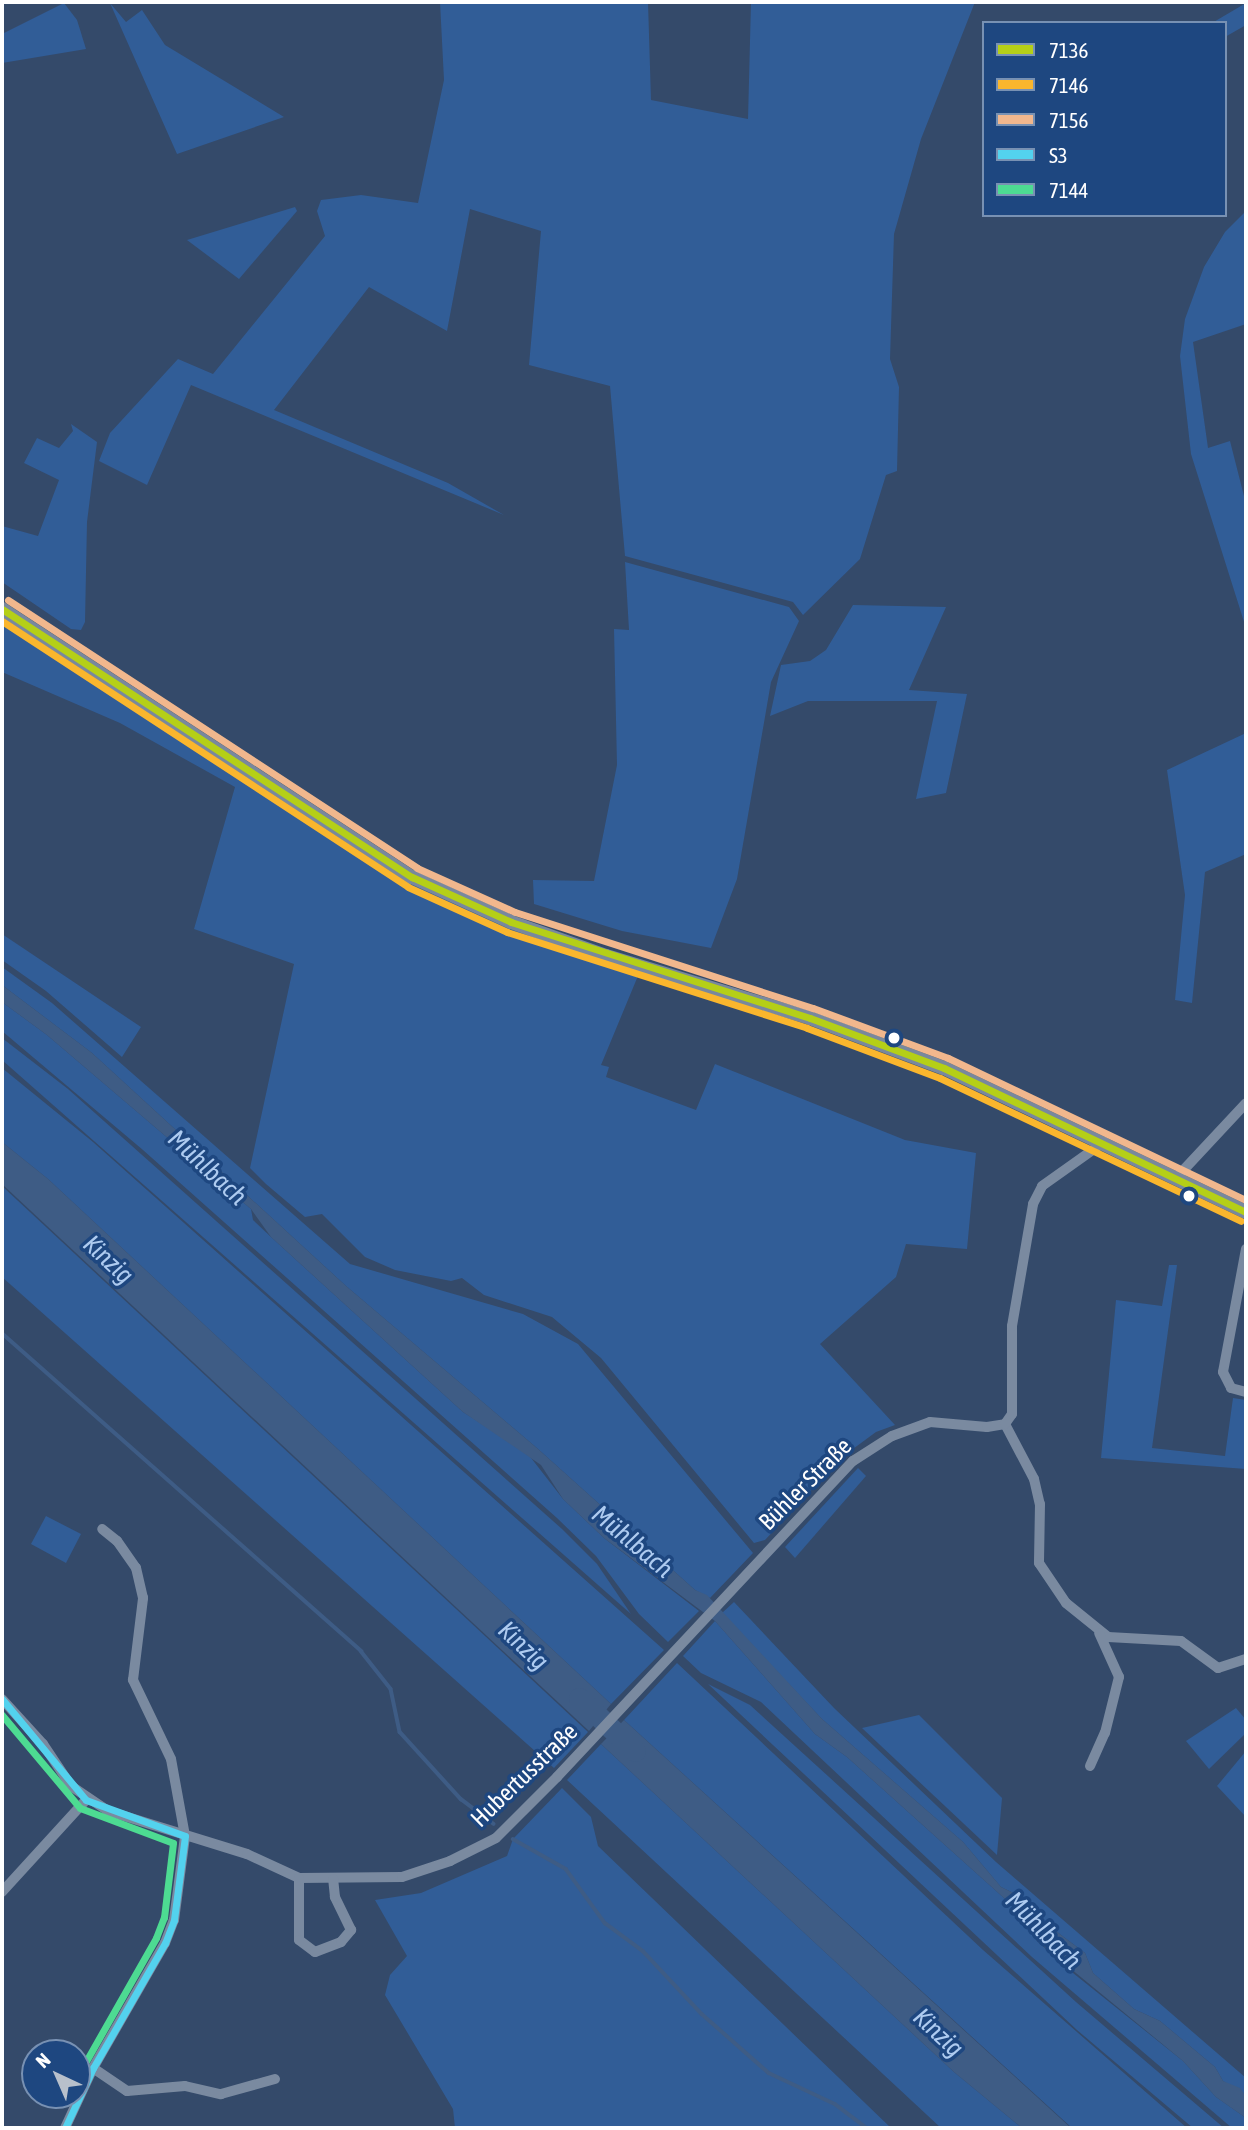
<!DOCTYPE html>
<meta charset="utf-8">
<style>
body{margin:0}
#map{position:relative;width:1248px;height:2130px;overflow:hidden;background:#344a6a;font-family:"Asap Condensed",sans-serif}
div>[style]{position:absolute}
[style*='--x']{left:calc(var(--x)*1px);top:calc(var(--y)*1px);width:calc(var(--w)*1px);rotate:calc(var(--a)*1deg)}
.green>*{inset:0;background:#315d97}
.water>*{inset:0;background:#3e5c85}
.stream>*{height:3.5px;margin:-1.75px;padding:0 1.75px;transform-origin:1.75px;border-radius:1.75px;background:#3e5c85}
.river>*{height:21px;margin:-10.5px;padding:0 10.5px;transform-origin:10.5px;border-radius:10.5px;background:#3e5c85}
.minor>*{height:10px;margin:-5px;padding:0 5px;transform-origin:5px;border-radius:5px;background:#7a8aa0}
.major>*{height:14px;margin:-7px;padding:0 7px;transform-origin:7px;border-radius:7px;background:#78889e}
.bus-1>*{height:7px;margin:-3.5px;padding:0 3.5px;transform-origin:3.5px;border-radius:3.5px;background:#b5cf17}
.bus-2>*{height:7px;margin:-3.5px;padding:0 3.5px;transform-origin:3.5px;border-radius:3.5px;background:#fab62d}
.bus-3>*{height:7px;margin:-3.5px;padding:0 3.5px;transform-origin:3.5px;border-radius:3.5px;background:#f1b78d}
.bus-4>*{height:7px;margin:-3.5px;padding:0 3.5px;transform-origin:3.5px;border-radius:3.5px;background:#53d2ee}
.bus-5>*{height:7px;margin:-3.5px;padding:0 3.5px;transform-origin:3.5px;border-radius:3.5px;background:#4ddb92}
.dots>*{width:19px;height:19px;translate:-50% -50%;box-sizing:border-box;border:4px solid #1e4780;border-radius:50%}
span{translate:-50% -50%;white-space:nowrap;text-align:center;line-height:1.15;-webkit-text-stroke:7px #1e4780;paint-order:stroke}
.street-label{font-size:24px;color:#fff}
.water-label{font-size:26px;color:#aecbf0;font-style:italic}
.frame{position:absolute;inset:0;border:4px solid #fff;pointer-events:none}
.legend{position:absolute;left:982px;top:21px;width:245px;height:196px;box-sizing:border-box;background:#1e4780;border:2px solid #7891b3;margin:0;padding:9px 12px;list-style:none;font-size:21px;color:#fff}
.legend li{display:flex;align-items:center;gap:14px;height:35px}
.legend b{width:35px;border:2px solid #7891b3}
.north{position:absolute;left:21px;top:2039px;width:70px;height:70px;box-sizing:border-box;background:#1e4780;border:2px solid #7891b3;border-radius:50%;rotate:316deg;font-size:19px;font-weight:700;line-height:28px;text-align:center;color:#fff}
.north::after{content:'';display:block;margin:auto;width:24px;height:32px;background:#b8c0cb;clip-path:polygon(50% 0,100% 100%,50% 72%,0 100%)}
</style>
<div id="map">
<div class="green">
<i style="clip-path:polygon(440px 2px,648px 2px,651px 100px,748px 119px,751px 2px,975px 2px,921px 139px,894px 234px,890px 359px,899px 387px,897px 471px,886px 475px,860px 559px,803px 615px,793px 602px,625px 556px,610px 386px,529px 365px,541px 231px,470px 209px,447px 331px,369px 287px,274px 410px,448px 483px,504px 515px,191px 385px,147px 485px,99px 461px,110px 433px,178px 359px,213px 374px,325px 236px,317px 211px,321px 200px,361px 195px,418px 203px,444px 80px)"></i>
<i style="clip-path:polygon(64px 3px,77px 20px,86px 49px,2px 63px,2px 34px)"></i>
<i style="clip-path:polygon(110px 3px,126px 22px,142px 10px,165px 45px,284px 117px,177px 154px)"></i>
<i style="clip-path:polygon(1246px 3px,1246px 25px,1225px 37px,1225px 23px,1212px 23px)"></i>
<i style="clip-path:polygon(295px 207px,297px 211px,239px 279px,187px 240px)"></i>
<i style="clip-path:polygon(1246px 211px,1246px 324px,1193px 342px,1208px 448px,1230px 441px,1246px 504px,1246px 628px,1191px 454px,1180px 356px,1185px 319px,1204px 267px,1225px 232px)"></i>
<i style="clip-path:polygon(71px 424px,97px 442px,87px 522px,85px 622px,81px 630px,71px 629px,2px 582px,2px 526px,38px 536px,59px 480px,24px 463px,37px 438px,59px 448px,73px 431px)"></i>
<i style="clip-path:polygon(625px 562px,789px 607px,799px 621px,771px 682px,737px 879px,711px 948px,622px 931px,534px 904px,533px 880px,594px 881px,617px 765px,614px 629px,629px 630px)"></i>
<i style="clip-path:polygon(853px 605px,946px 607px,909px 690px,967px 694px,946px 793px,916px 799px,937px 701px,808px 701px,770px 716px,781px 665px,810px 661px,826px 650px)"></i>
<i style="clip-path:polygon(2px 614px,393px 870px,640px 971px,601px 1065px,609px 1067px,606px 1077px,696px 1110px,715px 1064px,905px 1140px,976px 1153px,967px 1249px,906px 1244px,896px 1277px,820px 1344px,895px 1425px,876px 1432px,842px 1457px,765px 1540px,754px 1543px,601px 1358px,552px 1317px,484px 1295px,462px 1278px,451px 1281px,395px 1270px,365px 1257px,322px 1214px,305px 1217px,266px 1184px,250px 1168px,294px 964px,194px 929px,235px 787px,120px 723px,2px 672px)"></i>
<i style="clip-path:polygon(1246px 733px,1246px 854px,1205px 872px,1192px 1003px,1175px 1000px,1185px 895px,1167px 770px)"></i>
<i style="clip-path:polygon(2px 934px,141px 1027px,122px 1057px,46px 991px,2px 960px)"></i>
<i style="clip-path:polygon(2px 967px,52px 1003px,350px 1264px,523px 1314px,578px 1344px,753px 1553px,710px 1598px,695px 1590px,538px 1449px,346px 1286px,92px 1053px,2px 985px)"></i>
<i style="clip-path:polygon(2px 1002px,47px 1035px,251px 1209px,253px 1220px,271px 1237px,463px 1412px,528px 1454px,563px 1499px,604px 1538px,699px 1611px,668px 1642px,639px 1614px,596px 1556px,557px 1518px,143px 1150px,2px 1031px)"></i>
<i style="clip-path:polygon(2px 1038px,68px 1089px,562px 1529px,597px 1564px,631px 1614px,2px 1060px)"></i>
<i style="clip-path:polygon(2px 1068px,93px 1142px,664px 1650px,611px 1704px,48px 1179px,2px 1142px)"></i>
<i style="clip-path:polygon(2px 1186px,588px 1732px,554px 1768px,2px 1277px)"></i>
<i style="clip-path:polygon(1169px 1265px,1177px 1265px,1152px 1448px,1225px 1456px,1233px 1398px,1246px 1400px,1246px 1469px,1101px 1458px,1116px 1300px,1162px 1306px)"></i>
<i style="clip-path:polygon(858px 1468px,866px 1476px,795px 1558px,785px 1547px)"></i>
<i style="clip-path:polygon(46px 1516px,81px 1534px,66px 1563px,31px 1544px)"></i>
<i style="clip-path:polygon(734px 1602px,834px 1708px,996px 1862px,1246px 2078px,1246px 2096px,1223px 2081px,1215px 2067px,1160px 2021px,1134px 2009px,1093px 1973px,1085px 1953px,1041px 1920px,1024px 1898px,1001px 1887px,963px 1842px,822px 1719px,722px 1613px)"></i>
<i style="clip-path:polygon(715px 1621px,815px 1734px,847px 1757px,1014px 1907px,1037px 1941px,1073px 1973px,1183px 2061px,1216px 2097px,1246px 2118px,1246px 2128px,1232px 2128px,1032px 1957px,761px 1702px,701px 1673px,683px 1656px)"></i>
<i style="clip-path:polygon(677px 1663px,983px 1950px,1187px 2128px,1072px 2128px,624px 1720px)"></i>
<i style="clip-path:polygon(708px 1684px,750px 1705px,1076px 2002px,1224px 2128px,1193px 2128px,1077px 2030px)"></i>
<i style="clip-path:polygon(1236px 1708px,1246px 1720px,1246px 1733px,1209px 1769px,1186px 1741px)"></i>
<i style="clip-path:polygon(919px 1715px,1002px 1798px,997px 1855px,862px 1728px)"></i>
<i style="clip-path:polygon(601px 1744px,954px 2072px,1022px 2128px,941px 2128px,567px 1780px)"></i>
<i style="clip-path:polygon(1246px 1751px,1246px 1817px,1217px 1786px)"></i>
<i style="clip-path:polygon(562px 1788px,591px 1817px,598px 1846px,891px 2128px,455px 2128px,453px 2109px,385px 1995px,390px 1975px,407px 1956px,375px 1900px,421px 1893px,507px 1856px,513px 1839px)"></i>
</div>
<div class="water">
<i style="clip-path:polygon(2px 985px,92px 1053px,346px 1286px,538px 1449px,695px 1590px,707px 1595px,822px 1719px,963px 1842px,1001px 1887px,1024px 1898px,1041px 1920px,1085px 1953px,1093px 1973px,1134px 2009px,1160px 2021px,1215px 2067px,1223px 2081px,1240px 2088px,1246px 2096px,1246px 2118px,1216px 2097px,1183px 2061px,1037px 1941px,1014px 1907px,847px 1757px,815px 1734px,715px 1621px,604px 1538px,563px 1499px,541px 1465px,463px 1412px,271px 1237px,251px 1209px,47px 1035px,2px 1002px)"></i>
<i style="clip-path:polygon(2px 1142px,48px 1179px,611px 1704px,589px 1731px,2px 1184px)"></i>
<i style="clip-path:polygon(624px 1720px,1071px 2128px,1022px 2128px,954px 2072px,601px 1744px)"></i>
</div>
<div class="stream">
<i style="--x:2;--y:1333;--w:480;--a:41.5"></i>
<i style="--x:361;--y:1651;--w:48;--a:51.7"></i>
<i style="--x:391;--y:1689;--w:44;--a:78.2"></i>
<i style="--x:400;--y:1732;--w:91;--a:47.7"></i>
<i style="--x:461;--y:1799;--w:41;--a:37.1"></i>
<i style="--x:513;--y:1839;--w:61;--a:29.5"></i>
<i style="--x:566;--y:1869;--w:67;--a:54.2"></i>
<i style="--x:605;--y:1923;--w:47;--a:36.4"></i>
<i style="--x:643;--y:1951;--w:86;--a:46.9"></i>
<i style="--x:702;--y:2014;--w:89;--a:41.4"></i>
<i style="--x:769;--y:2073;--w:73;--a:25.2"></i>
<i style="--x:835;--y:2104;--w:40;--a:37"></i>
</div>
<div class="river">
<i style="--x:579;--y:1698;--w:77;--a:43.4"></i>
</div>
<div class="minor">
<i style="--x:1177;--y:1177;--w:101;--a:-47"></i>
<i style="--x:1246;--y:1249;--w:125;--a:100.6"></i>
<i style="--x:1223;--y:1372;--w:18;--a:63"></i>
<i style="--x:1231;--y:1388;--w:16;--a:15"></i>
<i style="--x:1005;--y:1424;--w:62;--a:62.2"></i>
<i style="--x:1034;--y:1479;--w:26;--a:77"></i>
<i style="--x:1040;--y:1504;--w:59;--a:91"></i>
<i style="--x:1039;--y:1563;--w:48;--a:56"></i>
<i style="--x:1066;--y:1603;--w:54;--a:39"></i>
<i style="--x:1108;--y:1637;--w:73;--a:3.1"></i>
<i style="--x:1181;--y:1641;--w:46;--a:36.1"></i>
<i style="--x:1218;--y:1668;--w:29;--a:-18"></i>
<i style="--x:2;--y:1699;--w:61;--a:47.7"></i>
<i style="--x:43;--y:1744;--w:50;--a:56.3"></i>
<i style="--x:71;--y:1786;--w:45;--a:34"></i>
<i style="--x:108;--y:1811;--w:145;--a:17.2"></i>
<i style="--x:247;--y:1854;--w:57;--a:24.8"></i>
<i style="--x:299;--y:1878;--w:103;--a:-0.6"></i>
<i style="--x:402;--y:1877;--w:51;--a:-18.4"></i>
<i style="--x:450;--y:1861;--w:51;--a:-26.6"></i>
<i style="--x:496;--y:1838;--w:86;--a:-45"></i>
<i style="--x:557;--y:1777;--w:433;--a:-46.9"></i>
<i style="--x:853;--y:1461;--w:46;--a:-32.7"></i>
<i style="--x:892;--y:1436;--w:40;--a:-20.2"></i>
<i style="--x:930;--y:1422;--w:57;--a:5"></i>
<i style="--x:987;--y:1427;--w:18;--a:-9"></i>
<i style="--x:1005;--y:1424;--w:12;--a:-55"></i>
<i style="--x:1012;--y:1414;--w:88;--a:-90"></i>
<i style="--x:1012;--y:1326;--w:124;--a:-80.2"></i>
<i style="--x:1033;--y:1204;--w:20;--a:-63"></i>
<i style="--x:1042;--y:1186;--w:76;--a:-35.4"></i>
<i style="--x:1090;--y:1766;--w:36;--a:-66"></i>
<i style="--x:1105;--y:1733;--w:58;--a:-76"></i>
<i style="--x:1119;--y:1677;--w:48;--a:-114.4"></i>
<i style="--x:299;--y:1878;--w:62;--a:90"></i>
<i style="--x:299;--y:1940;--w:20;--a:37"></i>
<i style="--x:315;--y:1952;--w:28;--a:-21"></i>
<i style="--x:341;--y:1942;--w:16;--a:-50"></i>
<i style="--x:351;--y:1930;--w:37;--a:-116"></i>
<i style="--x:335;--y:1897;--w:18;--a:-96"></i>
<i style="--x:2;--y:1892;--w:125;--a:-47.6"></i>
<i style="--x:93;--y:2068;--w:41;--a:34.1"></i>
<i style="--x:127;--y:2091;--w:58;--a:-4.9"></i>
<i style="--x:185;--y:2086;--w:37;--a:13"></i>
<i style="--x:221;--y:2094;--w:56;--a:-15.5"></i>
<i style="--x:65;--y:2128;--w:66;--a:-65"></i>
<i style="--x:93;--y:2068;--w:144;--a:-60.1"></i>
<i style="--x:165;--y:1943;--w:25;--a:-69"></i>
<i style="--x:174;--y:1920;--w:85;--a:-82.5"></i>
<i style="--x:185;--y:1836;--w:78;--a:-100.3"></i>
<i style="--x:171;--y:1759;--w:88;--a:-115.7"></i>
<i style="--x:133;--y:1680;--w:83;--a:-83"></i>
<i style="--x:143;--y:1598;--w:31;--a:-103"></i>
<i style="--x:136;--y:1568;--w:33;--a:-125"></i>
<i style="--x:117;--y:1541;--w:19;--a:-141"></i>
</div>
<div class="major">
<i style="--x:2;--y:609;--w:490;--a:33.2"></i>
<i style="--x:412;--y:877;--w:109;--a:24.4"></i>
<i style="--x:511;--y:922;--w:101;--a:19.7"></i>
<i style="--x:606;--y:956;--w:213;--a:16.9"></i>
<i style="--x:810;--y:1018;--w:143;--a:20.5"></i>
<i style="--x:944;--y:1068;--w:335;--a:25.5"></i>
</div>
<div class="bus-1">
<i style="--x:2;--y:609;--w:490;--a:33.2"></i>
<i style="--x:412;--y:877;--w:109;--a:24.4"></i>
<i style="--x:511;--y:922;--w:314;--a:17.8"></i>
<i style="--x:810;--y:1018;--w:143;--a:20.5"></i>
<i style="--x:944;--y:1068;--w:335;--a:25.5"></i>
</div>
<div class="bus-2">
<i style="--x:2;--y:621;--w:485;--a:33.2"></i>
<i style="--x:408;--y:887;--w:109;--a:24.4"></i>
<i style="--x:507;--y:932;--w:315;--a:17.7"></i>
<i style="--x:807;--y:1028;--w:142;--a:20.6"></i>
<i style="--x:940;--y:1078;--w:333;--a:25.4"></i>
</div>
<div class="bus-3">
<i style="--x:8;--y:600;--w:489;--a:33.2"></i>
<i style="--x:417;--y:868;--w:107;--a:24.2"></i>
<i style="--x:515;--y:912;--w:313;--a:17.9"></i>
<i style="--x:813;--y:1008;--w:144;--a:20.3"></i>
<i style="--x:948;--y:1058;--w:330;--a:25.5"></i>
</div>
<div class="bus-4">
<i style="--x:2;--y:1699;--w:131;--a:50.3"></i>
<i style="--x:86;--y:1800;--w:105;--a:20"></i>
<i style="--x:185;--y:1836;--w:85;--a:97.5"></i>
<i style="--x:174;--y:1920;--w:25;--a:111"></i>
<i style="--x:165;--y:1943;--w:144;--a:119.9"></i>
<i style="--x:93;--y:2068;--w:66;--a:115"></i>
</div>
<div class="bus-5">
<i style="--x:2;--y:1715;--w:121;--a:50"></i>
<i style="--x:80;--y:1808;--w:99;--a:20.6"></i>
<i style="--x:173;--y:1843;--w:75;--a:96.9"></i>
<i style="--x:164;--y:1917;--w:22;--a:111"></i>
<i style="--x:156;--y:1938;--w:160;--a:119.6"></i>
</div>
<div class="dots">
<i style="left:894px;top:1038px;background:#fff"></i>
<i style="left:1189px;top:1196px;background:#fff"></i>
</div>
<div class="street-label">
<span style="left:805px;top:1484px;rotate:-45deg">Bühler Straße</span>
<span style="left:524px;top:1775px;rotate:-44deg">Hubertusstraße</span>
</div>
<div class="water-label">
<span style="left:207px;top:1168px;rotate:43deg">Mühlbach</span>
<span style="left:108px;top:1260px;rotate:43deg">Kinzig</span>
<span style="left:632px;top:1542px;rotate:40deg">Mühlbach</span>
<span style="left:523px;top:1646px;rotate:43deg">Kinzig</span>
<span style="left:1043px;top:1931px;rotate:46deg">Mühlbach</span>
<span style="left:938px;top:2033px;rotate:43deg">Kinzig</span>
</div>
<div class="frame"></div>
<ul class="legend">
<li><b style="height:9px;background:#b5cf17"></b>7136</li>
<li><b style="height:9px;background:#fab62d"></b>7146</li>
<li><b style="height:9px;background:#f1b78d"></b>7156</li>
<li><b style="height:9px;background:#53d2ee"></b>S3</li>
<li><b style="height:9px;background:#4ddb92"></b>7144</li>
</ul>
<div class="north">N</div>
</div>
